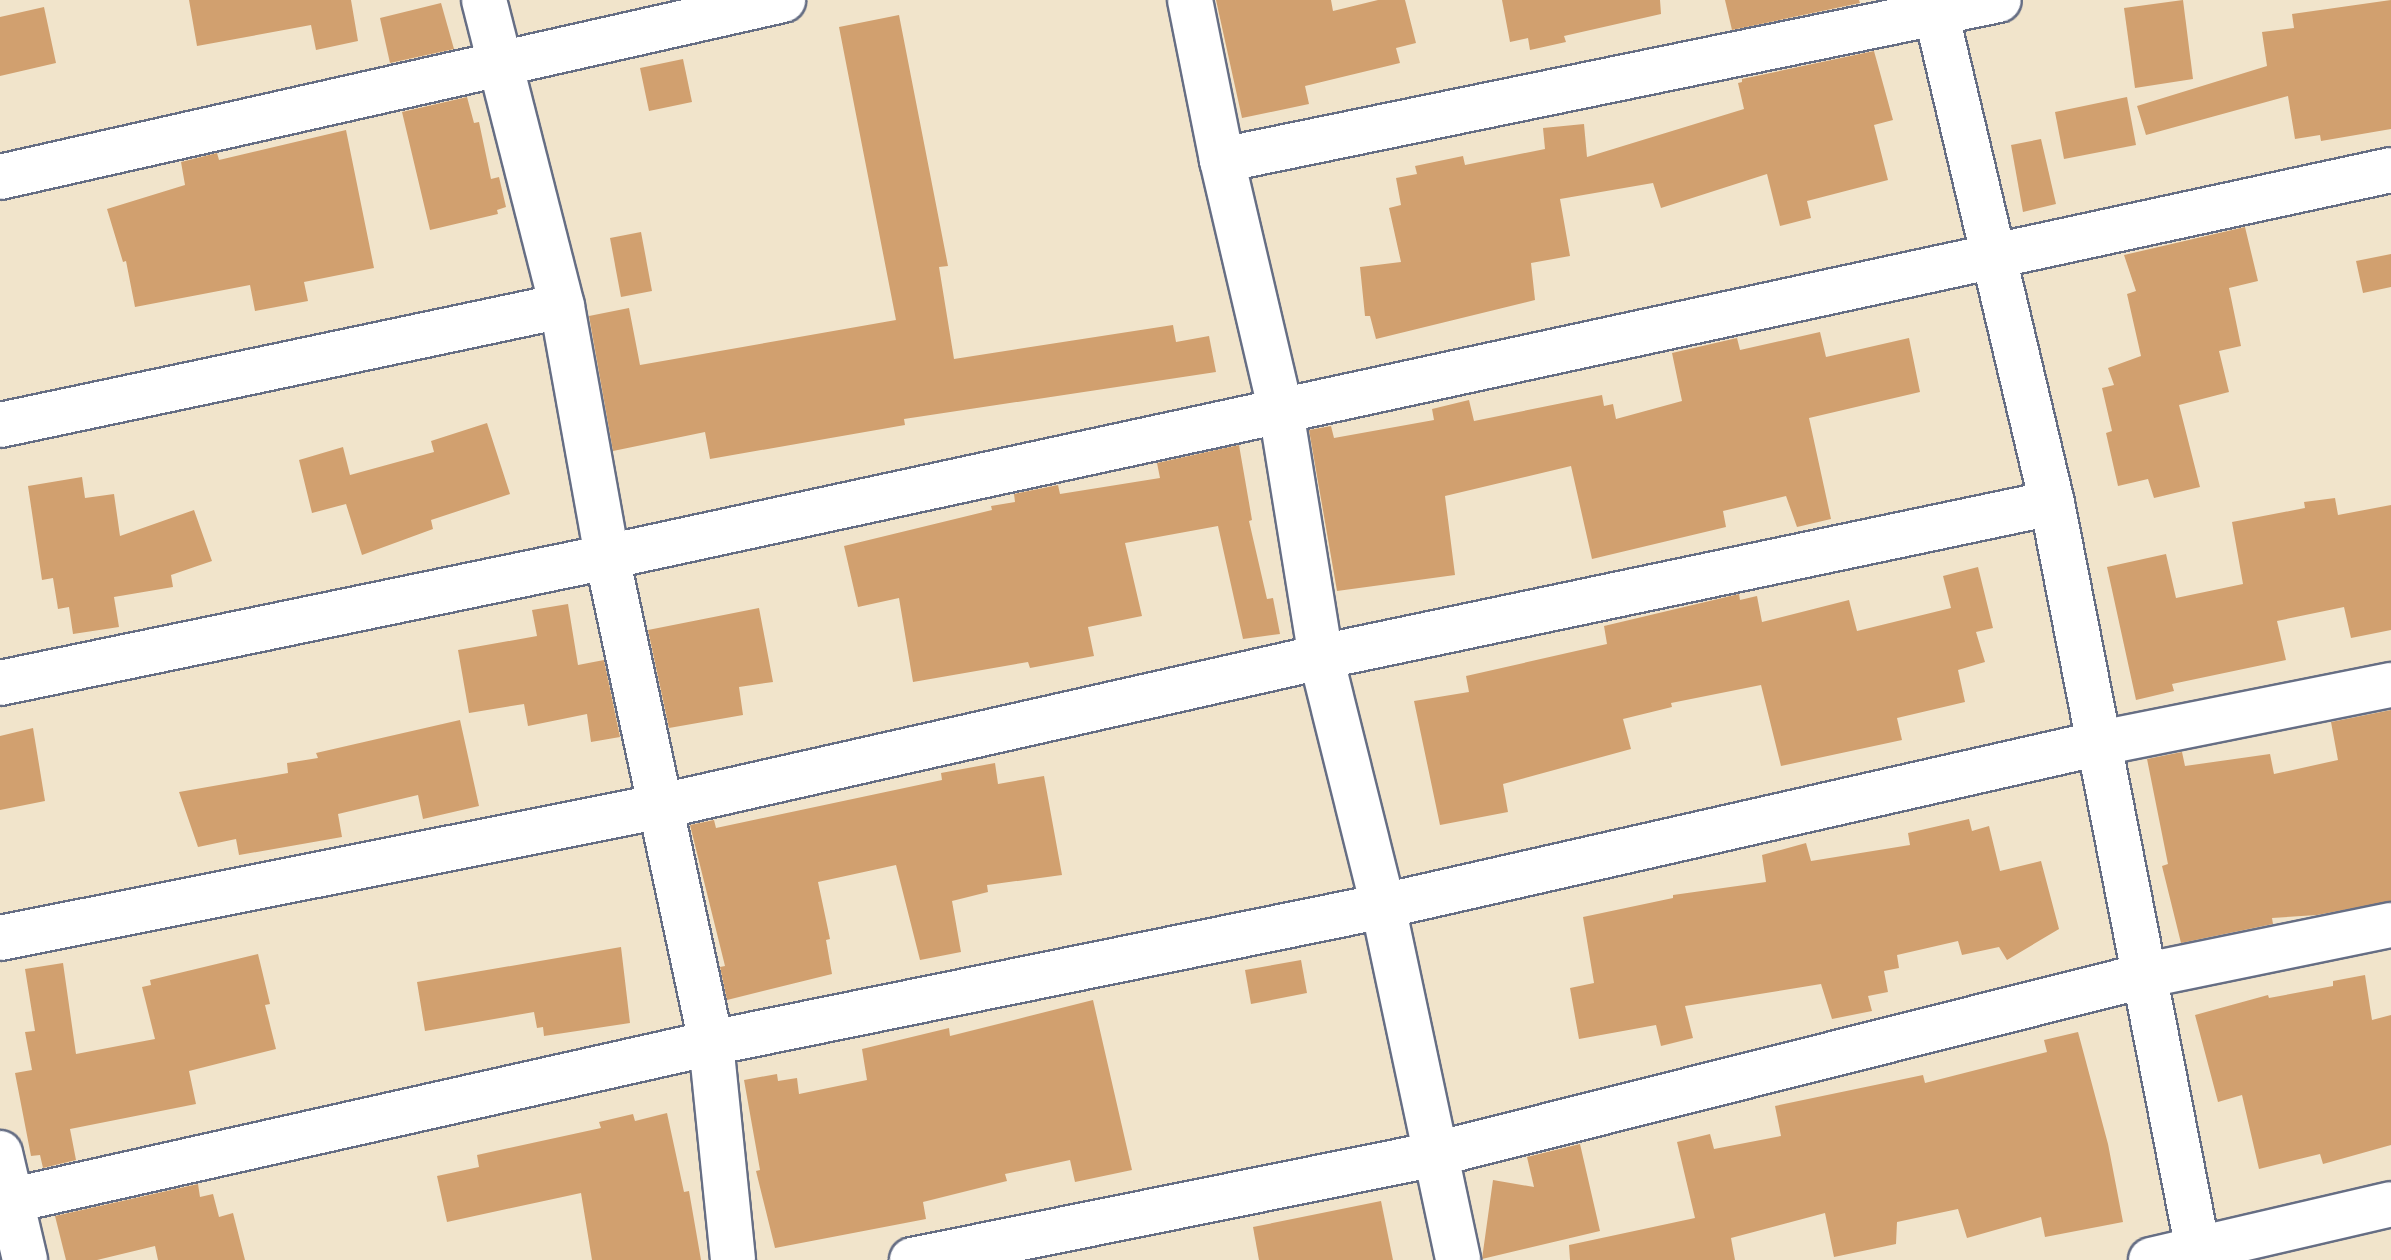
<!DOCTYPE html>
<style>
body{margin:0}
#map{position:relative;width:2391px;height:1260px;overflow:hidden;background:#f1e4cb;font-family:Mynerve,sans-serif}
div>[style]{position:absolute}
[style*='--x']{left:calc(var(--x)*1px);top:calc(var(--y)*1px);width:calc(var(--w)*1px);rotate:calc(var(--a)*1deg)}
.building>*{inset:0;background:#d1a06f}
.roads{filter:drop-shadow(2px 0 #666e84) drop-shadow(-2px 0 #666e84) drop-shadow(0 2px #666e84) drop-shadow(0 -2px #666e84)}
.minor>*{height:44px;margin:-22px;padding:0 22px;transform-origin:22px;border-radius:22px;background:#fff}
span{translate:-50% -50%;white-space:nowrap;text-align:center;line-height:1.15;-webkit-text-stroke:7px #f6f6f2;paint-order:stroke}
</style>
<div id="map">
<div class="building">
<i style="clip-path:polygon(189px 0,351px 0,358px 41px,316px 50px,311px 25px,197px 46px)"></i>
<i style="clip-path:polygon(1216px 0,1331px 0,1333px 11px,1378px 0,1405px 0,1416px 43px,1396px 48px,1400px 63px,1305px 86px,1309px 104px,1242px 118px)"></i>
<i style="clip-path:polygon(1502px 0,1660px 0,1661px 14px,1564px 36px,1566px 42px,1530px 50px,1528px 38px,1510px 42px)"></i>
<i style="clip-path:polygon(1725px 0,1859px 0,1860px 3px,1732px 30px)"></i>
<i style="clip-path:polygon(2183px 0,2193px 79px,2135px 88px,2124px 8px)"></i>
<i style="clip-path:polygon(2391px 0,2391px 129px,2321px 141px,2320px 135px,2295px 139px,2288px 96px,2146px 135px,2137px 106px,2267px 66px,2262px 32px,2294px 28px,2292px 14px)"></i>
<i style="clip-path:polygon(441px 3px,454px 49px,390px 63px,380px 18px)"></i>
<i style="clip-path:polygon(44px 7px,56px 63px,0 76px,0 17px)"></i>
<i style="clip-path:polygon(899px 15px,948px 266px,939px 267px,954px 359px,1173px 325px,1176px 342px,1209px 336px,1216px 372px,904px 419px,905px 425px,710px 459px,705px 432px,613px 451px,589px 316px,629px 308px,640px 365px,896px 320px,839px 27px)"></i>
<i style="clip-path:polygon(1874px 51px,1893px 120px,1874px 125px,1888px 180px,1807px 201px,1811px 218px,1780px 226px,1767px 174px,1661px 208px,1653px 183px,1560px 199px,1570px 256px,1531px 263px,1535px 300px,1376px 339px,1370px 316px,1365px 316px,1360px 267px,1401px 262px,1389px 208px,1401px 205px,1396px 178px,1417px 174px,1415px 166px,1463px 156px,1465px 165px,1545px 149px,1543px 128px,1584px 124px,1587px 157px,1744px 109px,1738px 83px,1742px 82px,1742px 79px)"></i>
<i style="clip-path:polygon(683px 59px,692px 102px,649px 111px,640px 68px)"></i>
<i style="clip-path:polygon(467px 97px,474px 123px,479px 122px,491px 179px,499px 177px,506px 207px,497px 210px,498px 214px,430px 230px,402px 112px)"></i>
<i style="clip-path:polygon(2127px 97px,2136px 145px,2064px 159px,2055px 112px)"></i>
<i style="clip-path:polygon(346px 130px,374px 268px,304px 282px,308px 301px,255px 311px,250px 285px,135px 307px,126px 261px,123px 262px,107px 209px,185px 185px,181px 162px,217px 153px,219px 160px)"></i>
<i style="clip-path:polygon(2041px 139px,2056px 204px,2023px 212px,2011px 145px)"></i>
<i style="clip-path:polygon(2245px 227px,2258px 281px,2229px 288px,2241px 346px,2219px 351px,2229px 392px,2179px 405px,2200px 487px,2154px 498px,2148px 479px,2118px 486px,2106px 433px,2112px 431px,2102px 388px,2114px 385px,2108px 368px,2141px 356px,2127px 294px,2136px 291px,2124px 255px)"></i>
<i style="clip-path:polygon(641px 232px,652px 291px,621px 297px,610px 238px)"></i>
<i style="clip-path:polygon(2391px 254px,2391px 287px,2363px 293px,2356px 261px)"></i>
<i style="clip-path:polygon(1820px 332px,1826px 357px,1909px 338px,1920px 392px,1809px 418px,1831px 519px,1797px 527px,1786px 496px,1723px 511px,1726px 527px,1592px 559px,1571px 466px,1445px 496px,1455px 575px,1337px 591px,1309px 430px,1331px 426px,1334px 438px,1434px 420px,1432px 409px,1469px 400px,1474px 421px,1602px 395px,1604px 406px,1613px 404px,1616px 419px,1682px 401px,1672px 353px,1737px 338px,1740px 350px)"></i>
<i style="clip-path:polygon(487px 423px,510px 494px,431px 520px,433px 529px,362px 555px,346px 504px,312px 513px,299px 460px,343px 447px,350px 475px,434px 452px,431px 441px)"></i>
<i style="clip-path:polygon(1239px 445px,1252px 520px,1249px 521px,1267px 599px,1273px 598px,1280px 634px,1243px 639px,1218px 526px,1125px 543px,1142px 616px,1088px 627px,1094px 656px,1030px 668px,1028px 662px,913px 682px,899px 598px,858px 607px,844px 546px,992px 510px,991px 506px,1015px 502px,1014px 494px,1058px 485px,1060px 494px,1160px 478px,1157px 463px)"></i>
<i style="clip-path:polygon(82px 477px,85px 498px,114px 494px,120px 536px,194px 510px,212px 561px,171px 575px,173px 587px,114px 597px,119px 627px,73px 634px,69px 607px,58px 609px,53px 578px,42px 580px,28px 486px)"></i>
<i style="clip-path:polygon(2335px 498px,2338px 515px,2391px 505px,2391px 630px,2351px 638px,2344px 607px,2277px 621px,2286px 660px,2172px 684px,2174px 691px,2136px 700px,2107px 567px,2166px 554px,2176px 598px,2243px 584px,2232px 522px,2305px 508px,2304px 502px)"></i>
<i style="clip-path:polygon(1978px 567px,1993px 628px,1976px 632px,1985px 662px,1958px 670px,1965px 702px,1897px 718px,1902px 740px,1781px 766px,1761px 685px,1671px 703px,1672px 707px,1623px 719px,1631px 749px,1503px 784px,1508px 812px,1440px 825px,1414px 701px,1469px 692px,1466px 676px,1607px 644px,1604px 626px,1739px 594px,1740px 600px,1757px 596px,1762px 622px,1849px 600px,1857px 631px,1951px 608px,1943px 576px)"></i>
<i style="clip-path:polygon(568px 604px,578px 665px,604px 660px,620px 737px,591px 742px,587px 714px,528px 726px,524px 704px,469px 713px,458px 650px,537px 636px,532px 610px)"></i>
<i style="clip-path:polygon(759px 608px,773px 682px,739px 687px,743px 715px,669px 728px,648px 630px)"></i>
<i style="clip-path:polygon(2391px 710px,2391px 901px,2317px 915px,2272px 918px,2273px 924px,2181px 943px,2162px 866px,2168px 864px,2147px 759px,2182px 752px,2185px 766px,2270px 754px,2274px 774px,2338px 760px,2331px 722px)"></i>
<i style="clip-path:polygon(460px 720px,479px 806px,423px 819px,418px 795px,338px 814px,342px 837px,239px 855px,236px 839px,198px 847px,179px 792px,288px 773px,287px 763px,318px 758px,316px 753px)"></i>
<i style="clip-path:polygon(33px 728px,45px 801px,0 810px,0 736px)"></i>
<i style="clip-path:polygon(995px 763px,998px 784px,1044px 776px,1062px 875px,987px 885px,988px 892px,952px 901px,961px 952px,920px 960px,896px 865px,818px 882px,830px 939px,826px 940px,832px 974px,727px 1000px,720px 967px,725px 966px,690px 825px,714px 820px,716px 828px,942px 780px,941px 773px)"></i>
<i style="clip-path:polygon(1969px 819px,1972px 831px,1989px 826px,2000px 871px,2041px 861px,2059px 929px,2007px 960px,1999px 947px,1962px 955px,1958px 941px,1897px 955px,1899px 968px,1884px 971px,1888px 992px,1868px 996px,1872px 1011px,1832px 1019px,1821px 984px,1685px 1006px,1693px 1038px,1661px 1046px,1656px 1025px,1579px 1039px,1570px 988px,1594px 983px,1583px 917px,1673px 898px,1673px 895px,1766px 882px,1762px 855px,1806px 843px,1811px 861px,1910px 845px,1908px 833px)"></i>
<i style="clip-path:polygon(621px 947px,630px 1023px,544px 1036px,543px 1027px,537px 1028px,534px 1012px,425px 1031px,417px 982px)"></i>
<i style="clip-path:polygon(258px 954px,270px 1004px,265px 1005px,276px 1049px,189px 1071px,196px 1104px,70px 1129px,76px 1160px,43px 1168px,40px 1155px,31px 1156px,15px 1073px,32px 1070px,25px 1032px,35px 1031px,25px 969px,63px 963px,76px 1054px,155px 1039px,142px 987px,151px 985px,150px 980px)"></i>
<i style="clip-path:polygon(1301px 960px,1307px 993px,1251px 1004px,1245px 970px)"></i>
<i style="clip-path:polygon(2365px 975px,2372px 1020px,2391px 1015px,2391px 1145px,2323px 1164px,2320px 1154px,2259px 1169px,2242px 1095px,2218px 1102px,2195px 1015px,2268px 995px,2269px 998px,2333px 986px,2333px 981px)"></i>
<i style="clip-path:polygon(1093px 1000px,1132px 1170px,1075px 1182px,1070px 1160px,1005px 1174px,1007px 1181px,923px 1202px,926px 1219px,775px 1248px,756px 1171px,760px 1170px,744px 1080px,777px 1074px,778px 1081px,797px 1078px,799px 1094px,867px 1080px,862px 1049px,949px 1028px,950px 1036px)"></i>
<i style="clip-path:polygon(2078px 1032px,2108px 1144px,2123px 1222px,2045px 1237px,2041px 1217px,1967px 1238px,1958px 1209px,1897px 1222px,1896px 1244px,1834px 1257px,1825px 1213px,1731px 1238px,1735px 1260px,1570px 1260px,1569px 1245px,1695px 1218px,1677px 1142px,1710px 1134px,1714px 1149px,1781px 1136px,1775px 1106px,1923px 1075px,1925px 1083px,2047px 1052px,2044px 1040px)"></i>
<i style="clip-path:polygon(667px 1113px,684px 1192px,689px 1191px,701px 1260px,592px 1260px,581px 1193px,447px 1222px,437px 1176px,479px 1167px,477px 1155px,601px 1128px,599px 1122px,633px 1114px,635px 1121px)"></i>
<i style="clip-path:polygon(1580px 1144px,1600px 1231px,1482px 1259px,1493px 1180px,1534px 1187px,1527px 1157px)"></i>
<i style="clip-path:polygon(198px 1184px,200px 1197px,213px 1194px,219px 1217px,233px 1213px,245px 1260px,158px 1260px,155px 1246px,97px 1260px,66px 1260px,55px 1216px)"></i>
<i style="clip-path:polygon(1381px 1201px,1393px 1260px,1259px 1260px,1253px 1227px)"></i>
</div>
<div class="roads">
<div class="minor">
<i style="--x:484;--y:0;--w:316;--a:75.7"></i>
<i style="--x:562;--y:306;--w:255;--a:79.8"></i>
<i style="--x:607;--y:557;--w:497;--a:77.9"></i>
<i style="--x:711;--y:1043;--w:218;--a:84.2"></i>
<i style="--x:1190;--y:0;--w:163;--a:78.7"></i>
<i style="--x:1222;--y:160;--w:258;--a:76.8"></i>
<i style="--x:1281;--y:411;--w:249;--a:80.8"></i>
<i style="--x:1321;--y:657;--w:257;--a:76"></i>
<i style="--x:1383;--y:906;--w:362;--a:78"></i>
<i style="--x:1933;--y:0;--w:517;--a:76.69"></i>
<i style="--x:2052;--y:503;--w:771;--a:78.94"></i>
<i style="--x:1222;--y:160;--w:793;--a:-11.64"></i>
<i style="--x:0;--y:177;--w:803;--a:-12.74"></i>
<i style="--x:0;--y:425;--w:574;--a:-11.96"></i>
<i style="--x:0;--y:683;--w:620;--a:-11.73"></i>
<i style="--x:607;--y:557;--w:1825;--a:-12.24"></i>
<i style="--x:0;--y:938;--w:675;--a:-11.28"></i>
<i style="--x:662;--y:806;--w:676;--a:-12.74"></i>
<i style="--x:1321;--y:657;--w:747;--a:-11.9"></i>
<i style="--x:0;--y:1153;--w:110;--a:76.8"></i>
<i style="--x:0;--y:1203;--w:729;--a:-12.68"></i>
<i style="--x:711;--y:1043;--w:686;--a:-11.52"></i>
<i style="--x:1383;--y:906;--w:735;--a:-12.81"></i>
<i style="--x:2100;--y:743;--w:297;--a:-11.3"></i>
<i style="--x:912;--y:1260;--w:535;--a:-11.44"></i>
<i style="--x:1436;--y:1154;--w:733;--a:-14.13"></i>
<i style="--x:2147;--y:975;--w:249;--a:-11.6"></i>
<i style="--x:2151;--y:1260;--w:246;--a:-13.1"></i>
</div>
</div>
</div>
